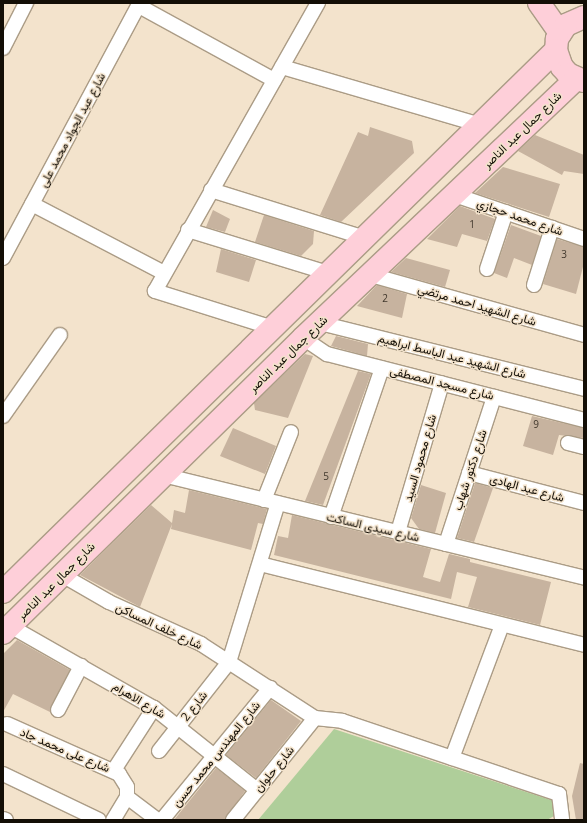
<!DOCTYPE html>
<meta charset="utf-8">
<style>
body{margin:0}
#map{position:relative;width:587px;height:823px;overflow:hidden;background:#f3e3cc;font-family:"Open Sans",Vazirmatn,sans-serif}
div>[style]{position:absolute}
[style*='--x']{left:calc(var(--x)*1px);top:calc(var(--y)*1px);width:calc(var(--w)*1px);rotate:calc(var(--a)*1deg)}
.green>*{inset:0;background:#afce9a}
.building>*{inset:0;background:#c7b39f}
.roads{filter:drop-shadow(1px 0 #ab9c86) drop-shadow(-1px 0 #ab9c86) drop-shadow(0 1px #ab9c86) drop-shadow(0 -1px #ab9c86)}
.street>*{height:14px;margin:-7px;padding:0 7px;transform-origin:7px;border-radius:7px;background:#fff}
.primary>*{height:22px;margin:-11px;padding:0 11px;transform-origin:11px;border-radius:11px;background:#fecfd9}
span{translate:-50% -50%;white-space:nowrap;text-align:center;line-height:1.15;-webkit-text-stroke:3px #f3e3cc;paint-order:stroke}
.number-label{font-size:10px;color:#40372c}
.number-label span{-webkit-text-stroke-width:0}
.street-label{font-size:12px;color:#130e06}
.frame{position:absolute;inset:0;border:4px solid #130e06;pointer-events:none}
</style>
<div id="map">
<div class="green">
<i style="clip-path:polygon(334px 729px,554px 801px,554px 816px,547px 820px,258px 820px)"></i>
</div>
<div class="building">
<i style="clip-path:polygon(370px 127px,412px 141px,414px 153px,341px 222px,320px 215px,358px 132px,368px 136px)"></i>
<i style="clip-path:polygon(535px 135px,584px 155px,584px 174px,564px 171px,562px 175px,518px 151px)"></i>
<i style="clip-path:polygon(503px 167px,560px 184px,549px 217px,475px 193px)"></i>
<i style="clip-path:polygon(460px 206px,495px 219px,487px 241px,462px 234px,457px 247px,427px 239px)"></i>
<i style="clip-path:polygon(213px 210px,230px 219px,225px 232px,206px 227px)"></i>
<i style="clip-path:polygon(264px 215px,314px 231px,313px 244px,301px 256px,255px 242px)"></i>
<i style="clip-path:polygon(511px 225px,541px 236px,532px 265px,514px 258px,507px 278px,494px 273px)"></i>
<i style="clip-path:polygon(557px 239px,584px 247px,584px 263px,576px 294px,543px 284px)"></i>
<i style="clip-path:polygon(221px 249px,256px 260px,249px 282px,216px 272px)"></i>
<i style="clip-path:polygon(406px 258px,450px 270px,445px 287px,391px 272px)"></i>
<i style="clip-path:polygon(377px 285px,407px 294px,402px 318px,357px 306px)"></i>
<i style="clip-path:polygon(336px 336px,368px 344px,367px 356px,331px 346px)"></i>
<i style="clip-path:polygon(305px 354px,313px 356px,288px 418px,255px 410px,254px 403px)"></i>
<i style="clip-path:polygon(358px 371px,371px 374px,323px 505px,305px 501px)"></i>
<i style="clip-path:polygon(532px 416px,584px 428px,584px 438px,559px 435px,553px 455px,523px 446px)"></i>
<i style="clip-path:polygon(233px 428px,276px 446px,265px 474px,220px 456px)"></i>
<i style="clip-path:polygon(475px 483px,493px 488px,474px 542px,457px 538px)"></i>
<i style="clip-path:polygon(421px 485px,446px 493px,435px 533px,419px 529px,411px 518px)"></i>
<i style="clip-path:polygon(189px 490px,267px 509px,263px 524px,258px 523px,251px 550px,171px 529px,172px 524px,140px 607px,80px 575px,151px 505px,172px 523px,174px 510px,185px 513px)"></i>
<i style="clip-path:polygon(292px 515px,431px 549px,423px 577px,440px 582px,449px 554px,470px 559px,470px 562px,551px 582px,540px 625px,468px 607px,477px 577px,457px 572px,451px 599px,274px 555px,278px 536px,288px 538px)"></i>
<i style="clip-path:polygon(17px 640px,70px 670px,50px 712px,13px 694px,3px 712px,3px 654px)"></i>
<i style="clip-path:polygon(271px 700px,301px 721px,256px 778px,226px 755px)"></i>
<i style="clip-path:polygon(580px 763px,584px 764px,584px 820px,576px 820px,572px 796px)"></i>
<i style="clip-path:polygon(216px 768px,245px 791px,225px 819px,174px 820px)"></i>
</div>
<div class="roads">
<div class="street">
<i style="--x:139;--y:6;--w:154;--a:28.7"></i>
<i style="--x:3;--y:48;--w:51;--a:-62.9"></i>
<i style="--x:282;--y:67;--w:206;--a:16.3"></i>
<i style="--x:211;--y:190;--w:161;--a:17.3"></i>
<i style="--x:455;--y:195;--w:136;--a:18.8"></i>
<i style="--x:32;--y:204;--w:149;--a:27.6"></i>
<i style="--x:188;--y:230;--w:146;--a:17.1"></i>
<i style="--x:3;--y:258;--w:289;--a:-61.8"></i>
<i style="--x:487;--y:269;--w:60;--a:-71.6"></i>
<i style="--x:371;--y:275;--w:221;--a:15.7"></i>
<i style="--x:534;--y:285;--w:60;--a:-72.5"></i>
<i style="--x:320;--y:323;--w:272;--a:14"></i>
<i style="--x:273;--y:328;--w:124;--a:-162.6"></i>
<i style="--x:155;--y:291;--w:331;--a:-60.5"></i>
<i style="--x:303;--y:338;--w:29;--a:34"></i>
<i style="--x:327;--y:354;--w:265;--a:14.4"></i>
<i style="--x:3;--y:416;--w:99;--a:-54.9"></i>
<i style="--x:568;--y:443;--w:16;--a:14"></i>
<i style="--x:469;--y:473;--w:119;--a:14.6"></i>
<i style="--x:163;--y:475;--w:433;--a:13.7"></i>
<i style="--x:264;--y:500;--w:73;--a:-68.3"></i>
<i style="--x:331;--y:517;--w:157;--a:-71.1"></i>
<i style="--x:398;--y:532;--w:155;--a:-73.5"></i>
<i style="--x:446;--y:544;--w:155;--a:-71.9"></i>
<i style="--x:260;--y:564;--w:334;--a:14"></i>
<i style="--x:62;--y:575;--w:54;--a:29.9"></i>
<i style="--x:109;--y:602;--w:101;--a:24.5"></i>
<i style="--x:201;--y:644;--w:136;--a:33"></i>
<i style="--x:10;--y:626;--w:166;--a:29.7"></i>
<i style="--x:154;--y:708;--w:132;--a:38.5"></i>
<i style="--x:58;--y:710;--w:50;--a:-62.4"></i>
<i style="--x:315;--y:718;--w:27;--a:6"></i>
<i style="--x:342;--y:721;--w:229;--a:18.6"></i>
<i style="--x:559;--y:794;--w:26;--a:83"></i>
<i style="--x:7;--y:724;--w:123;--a:24.1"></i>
<i style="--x:119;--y:774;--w:15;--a:58"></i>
<i style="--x:127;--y:787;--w:10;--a:90"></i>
<i style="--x:127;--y:797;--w:27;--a:121"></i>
<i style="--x:159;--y:751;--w:113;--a:-51.8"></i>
<i style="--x:229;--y:662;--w:166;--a:-72.9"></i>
<i style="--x:452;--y:758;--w:142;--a:-69.4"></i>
<i style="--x:114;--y:770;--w:74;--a:-57.2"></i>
<i style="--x:3;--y:774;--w:106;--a:25.6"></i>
<i style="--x:127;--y:797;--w:39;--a:37"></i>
<i style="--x:3;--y:819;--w:3;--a:18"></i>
<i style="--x:162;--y:820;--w:171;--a:-50.7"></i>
<i style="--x:233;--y:820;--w:131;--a:-51.2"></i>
</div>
<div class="primary">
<i style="--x:539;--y:3;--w:37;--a:55"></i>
<i style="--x:584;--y:17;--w:20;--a:156"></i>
<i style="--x:566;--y:25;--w:17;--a:123"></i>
<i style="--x:557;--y:39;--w:11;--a:95"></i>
<i style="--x:556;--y:50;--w:18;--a:71"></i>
<i style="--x:562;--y:67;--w:9;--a:49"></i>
<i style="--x:568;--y:74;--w:17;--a:24"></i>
<i style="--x:3;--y:592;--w:774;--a:-44.42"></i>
<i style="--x:3;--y:633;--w:421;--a:-44.5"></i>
<i style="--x:303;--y:338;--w:376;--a:-43.5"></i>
</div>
</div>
<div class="number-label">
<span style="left:472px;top:225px">1</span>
<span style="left:564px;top:255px">3</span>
<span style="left:385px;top:299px">2</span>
<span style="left:536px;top:425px">9</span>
<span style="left:326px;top:477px">5</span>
</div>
<div class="street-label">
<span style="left:72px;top:130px;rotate:-62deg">شارع عبد الجواد محمد على</span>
<span style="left:522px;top:130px;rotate:-44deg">شارع جمال عبد الناصر</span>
<span style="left:520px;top:217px;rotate:19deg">شارع محمد حجازي</span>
<span style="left:477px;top:305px;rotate:16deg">شارع الشهيد احمد مرتضي</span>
<span style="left:288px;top:354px;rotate:-44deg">شارع جمال عبد الناصر</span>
<span style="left:452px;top:356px;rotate:14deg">شارع الشهيد عبد الباسط ابراهيم</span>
<span style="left:442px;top:383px;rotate:14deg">شارع مسجد المصطفى</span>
<span style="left:420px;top:458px;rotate:-74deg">شارع محمود السيد</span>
<span style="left:470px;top:470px;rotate:-72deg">شارع دكتور شهاب</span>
<span style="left:527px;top:488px;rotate:15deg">شارع عبد الهادى</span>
<span style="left:373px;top:527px;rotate:13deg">شارع سيدى الساكت</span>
<span style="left:56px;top:581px;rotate:-45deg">شارع جمال عبد الناصر</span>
<span style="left:159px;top:626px;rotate:25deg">شارع خلف المساكن</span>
<span style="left:139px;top:700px;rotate:31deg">شارع الاهرام</span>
<span style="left:194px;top:706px;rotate:-52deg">شارع 2</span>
<span style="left:65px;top:750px;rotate:23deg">شارع على محمد جاد</span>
<span style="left:216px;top:754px;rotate:-51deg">شارع المهندس محمد حسن</span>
<span style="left:274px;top:769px;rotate:-51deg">شارع حلوان</span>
</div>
<div class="frame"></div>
</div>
